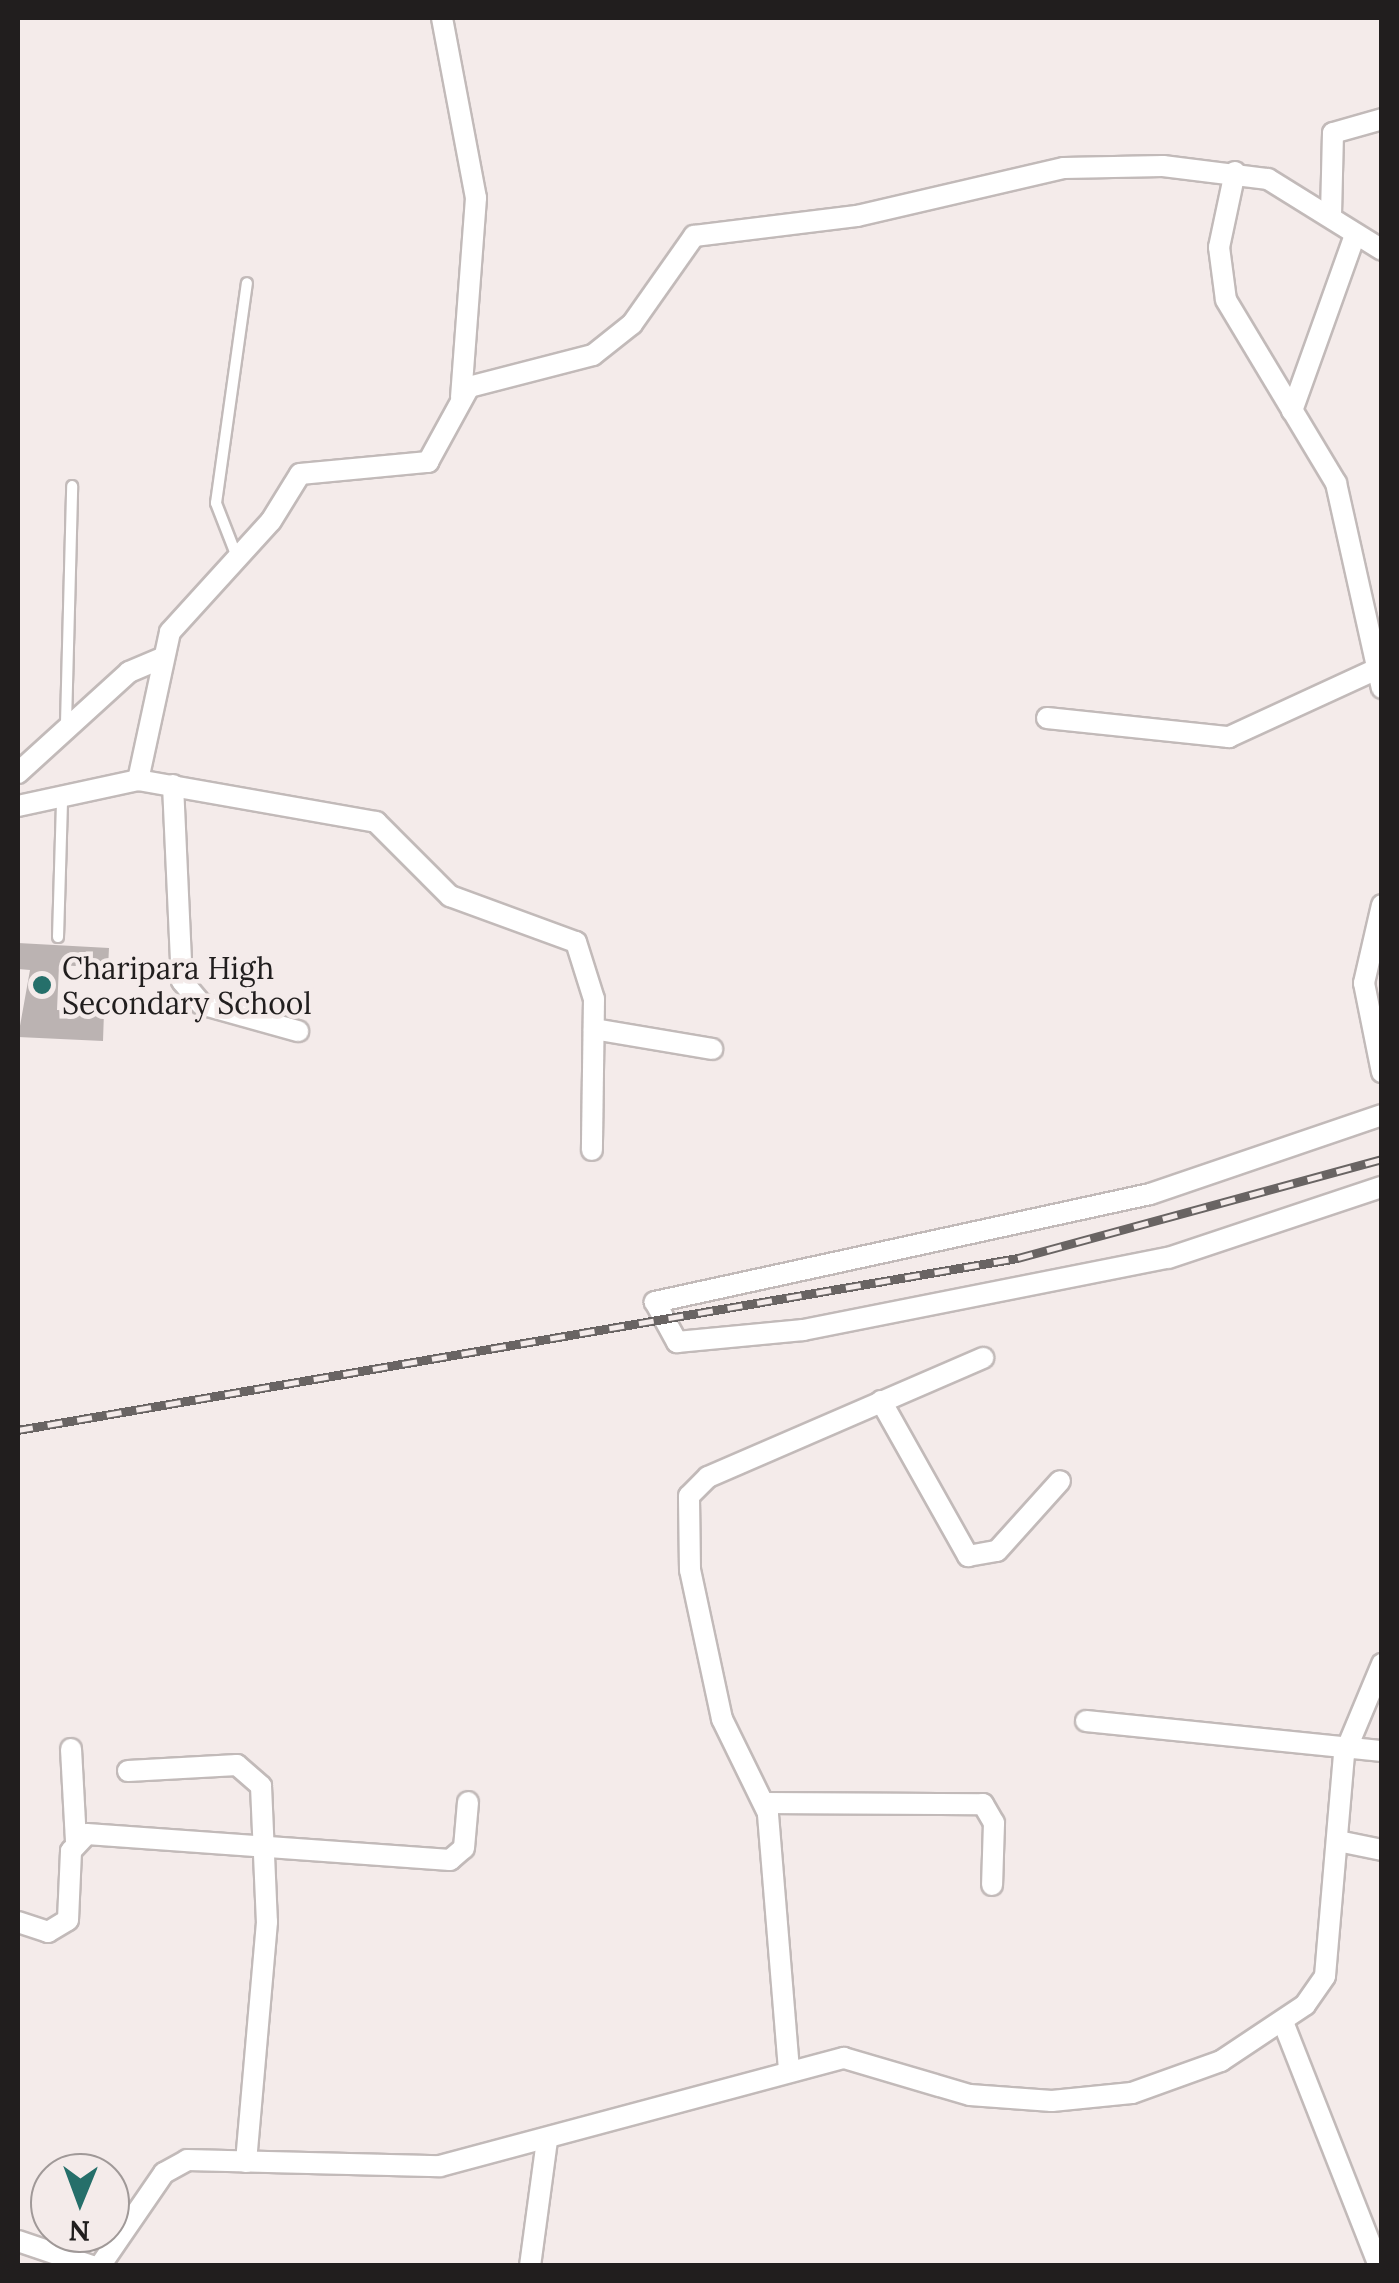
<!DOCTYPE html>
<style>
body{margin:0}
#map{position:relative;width:1399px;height:2283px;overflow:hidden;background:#f4ebea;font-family:Lora,serif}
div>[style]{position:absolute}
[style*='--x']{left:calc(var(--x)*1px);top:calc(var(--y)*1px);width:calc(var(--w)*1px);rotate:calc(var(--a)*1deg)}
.building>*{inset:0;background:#bbb3b2}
.roads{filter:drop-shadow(2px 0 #c2bab9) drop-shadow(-2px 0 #c2bab9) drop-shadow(0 2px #c2bab9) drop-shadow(0 -2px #c2bab9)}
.service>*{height:10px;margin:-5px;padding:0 5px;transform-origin:5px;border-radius:5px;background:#fff}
.minor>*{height:20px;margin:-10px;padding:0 10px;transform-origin:10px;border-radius:10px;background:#fff}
.rail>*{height:9px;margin-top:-4.5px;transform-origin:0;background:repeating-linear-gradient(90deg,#f4ebea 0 15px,#696463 0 30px);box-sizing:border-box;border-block:2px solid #696463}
.dots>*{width:28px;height:28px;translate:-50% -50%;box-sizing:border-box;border:5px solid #f4ebea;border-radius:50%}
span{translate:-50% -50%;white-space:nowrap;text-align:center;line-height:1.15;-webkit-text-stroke:9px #f4ebea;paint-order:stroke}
.poi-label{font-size:30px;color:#211e1e}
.left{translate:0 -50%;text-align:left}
.frame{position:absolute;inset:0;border:20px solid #211e1e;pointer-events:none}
.north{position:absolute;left:30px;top:2153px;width:100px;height:100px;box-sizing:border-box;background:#f4ebea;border:2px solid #a09998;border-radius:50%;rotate:181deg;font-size:28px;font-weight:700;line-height:40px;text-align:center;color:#211e1e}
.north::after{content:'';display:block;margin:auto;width:35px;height:45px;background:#256f6a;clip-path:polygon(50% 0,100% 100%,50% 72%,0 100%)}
</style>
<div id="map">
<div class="building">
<i style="clip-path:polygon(18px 943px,109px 948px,108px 968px,59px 965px,57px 1010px,104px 1012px,103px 1041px,18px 1037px,30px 970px,18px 969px)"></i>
</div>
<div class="roads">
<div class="service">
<i style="--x:237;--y:557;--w:58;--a:-111.3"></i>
<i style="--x:216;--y:503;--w:222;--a:-82"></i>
<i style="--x:66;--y:723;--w:237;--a:-88.5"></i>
<i style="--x:58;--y:937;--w:137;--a:-88.3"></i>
</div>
<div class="minor">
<i style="--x:442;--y:18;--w:183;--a:79.3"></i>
<i style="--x:476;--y:198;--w:200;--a:94.3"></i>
<i style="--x:1235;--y:172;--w:77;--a:102"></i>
<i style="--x:1219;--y:247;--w:53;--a:82.5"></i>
<i style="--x:1226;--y:300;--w:214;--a:59"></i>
<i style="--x:1336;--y:483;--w:210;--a:77.4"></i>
<i style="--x:1331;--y:215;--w:82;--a:-88.6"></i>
<i style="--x:1333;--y:133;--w:51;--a:-15.9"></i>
<i style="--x:1292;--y:411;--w:187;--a:-70.3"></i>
<i style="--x:1047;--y:718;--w:183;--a:6"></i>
<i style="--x:1229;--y:737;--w:163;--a:-24.7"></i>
<i style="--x:18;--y:773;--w:150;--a:-42.3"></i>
<i style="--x:129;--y:672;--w:36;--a:-23"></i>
<i style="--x:138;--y:780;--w:242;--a:10"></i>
<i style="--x:376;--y:822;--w:105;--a:45"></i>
<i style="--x:450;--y:896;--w:134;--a:20.1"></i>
<i style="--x:576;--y:942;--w:60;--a:72.5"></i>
<i style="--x:594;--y:999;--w:151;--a:90.8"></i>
<i style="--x:173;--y:785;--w:196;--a:87.4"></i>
<i style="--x:182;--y:981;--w:30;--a:50"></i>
<i style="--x:201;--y:1004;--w:101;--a:15.6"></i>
<i style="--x:18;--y:806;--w:123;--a:-12.2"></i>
<i style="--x:138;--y:780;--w:151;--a:-77.8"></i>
<i style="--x:170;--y:632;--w:150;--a:-47.7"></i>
<i style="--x:271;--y:521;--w:55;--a:-58.3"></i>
<i style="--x:300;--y:474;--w:129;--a:-5.4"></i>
<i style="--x:428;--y:462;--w:85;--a:-61.3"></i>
<i style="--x:469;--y:387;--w:128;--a:-14.5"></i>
<i style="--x:593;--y:355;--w:50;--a:-38.5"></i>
<i style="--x:632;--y:324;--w:108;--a:-54.8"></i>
<i style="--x:694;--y:236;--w:164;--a:-7"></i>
<i style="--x:857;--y:216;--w:212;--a:-13.1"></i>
<i style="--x:1064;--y:168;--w:99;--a:-1.2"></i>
<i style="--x:1163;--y:166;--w:106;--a:7.1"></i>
<i style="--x:1268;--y:179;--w:134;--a:31.9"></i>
<i style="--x:1382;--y:905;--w:80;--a:103"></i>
<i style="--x:1364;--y:983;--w:91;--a:78.6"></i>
<i style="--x:594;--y:1029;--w:120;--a:9.6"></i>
<i style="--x:1382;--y:1115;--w:245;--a:161.2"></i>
<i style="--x:1150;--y:1194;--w:507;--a:167.69"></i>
<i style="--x:655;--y:1302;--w:46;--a:61.2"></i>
<i style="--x:677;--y:1342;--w:127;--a:-5.4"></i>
<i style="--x:803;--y:1330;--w:372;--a:-11.2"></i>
<i style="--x:1168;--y:1258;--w:225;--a:-18.4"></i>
<i style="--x:881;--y:1401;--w:178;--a:60.7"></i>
<i style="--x:968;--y:1556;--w:29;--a:-10"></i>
<i style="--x:997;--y:1551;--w:94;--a:-48"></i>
<i style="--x:1086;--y:1721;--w:298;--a:5.8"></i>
<i style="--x:71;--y:1749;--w:92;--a:86.9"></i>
<i style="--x:128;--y:1771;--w:109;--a:-3.2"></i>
<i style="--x:237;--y:1765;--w:32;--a:41"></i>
<i style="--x:261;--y:1786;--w:136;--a:87.5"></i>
<i style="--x:267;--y:1922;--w:241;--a:95"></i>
<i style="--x:764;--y:1803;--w:219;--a:0.3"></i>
<i style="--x:983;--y:1804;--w:22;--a:60"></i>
<i style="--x:994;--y:1823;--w:62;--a:91.8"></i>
<i style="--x:1338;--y:1841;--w:45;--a:11.6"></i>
<i style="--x:18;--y:1922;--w:32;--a:18"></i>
<i style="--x:48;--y:1932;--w:23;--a:-31"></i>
<i style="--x:68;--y:1920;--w:69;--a:-87.5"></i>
<i style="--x:71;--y:1851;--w:23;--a:-47"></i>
<i style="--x:87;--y:1834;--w:364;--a:4.1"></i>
<i style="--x:450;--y:1860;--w:18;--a:-41"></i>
<i style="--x:464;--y:1848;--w:46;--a:-85"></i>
<i style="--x:1283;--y:2022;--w:262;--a:68.5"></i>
<i style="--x:789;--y:2070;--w:258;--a:-94.7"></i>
<i style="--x:768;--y:1813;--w:105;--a:-116.1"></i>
<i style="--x:722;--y:1719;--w:152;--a:-102.1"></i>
<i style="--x:690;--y:1570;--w:74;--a:-90.8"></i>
<i style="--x:689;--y:1496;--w:27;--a:-45"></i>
<i style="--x:708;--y:1477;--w:300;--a:-23.4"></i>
<i style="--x:18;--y:2241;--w:78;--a:18.7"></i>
<i style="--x:100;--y:2266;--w:113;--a:-55.5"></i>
<i style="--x:164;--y:2173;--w:26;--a:-29"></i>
<i style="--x:187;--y:2160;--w:253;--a:1.4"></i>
<i style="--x:440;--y:2166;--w:418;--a:-15"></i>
<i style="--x:844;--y:2058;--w:131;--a:16.4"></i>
<i style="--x:970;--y:2095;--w:82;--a:4.2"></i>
<i style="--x:1052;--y:2101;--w:80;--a:-5.7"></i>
<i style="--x:1132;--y:2093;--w:95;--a:-19.8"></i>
<i style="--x:1221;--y:2061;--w:101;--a:-33.7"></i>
<i style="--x:1305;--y:2005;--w:35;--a:-55"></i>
<i style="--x:1325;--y:1976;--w:222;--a:-85.1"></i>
<i style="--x:1344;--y:1755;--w:99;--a:-67.3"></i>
<i style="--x:530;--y:2266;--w:126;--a:-82.3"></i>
</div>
</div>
<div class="rail">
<i style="--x:18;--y:1430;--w:1015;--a:-9.76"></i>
<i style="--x:1018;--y:1258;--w:377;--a:-15.2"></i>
</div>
<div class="dots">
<i style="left:42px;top:985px;background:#256f6a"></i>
</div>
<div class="poi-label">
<span class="left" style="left:62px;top:985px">Charipara High<br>Secondary School</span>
</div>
<div class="frame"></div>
<div class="north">N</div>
</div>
